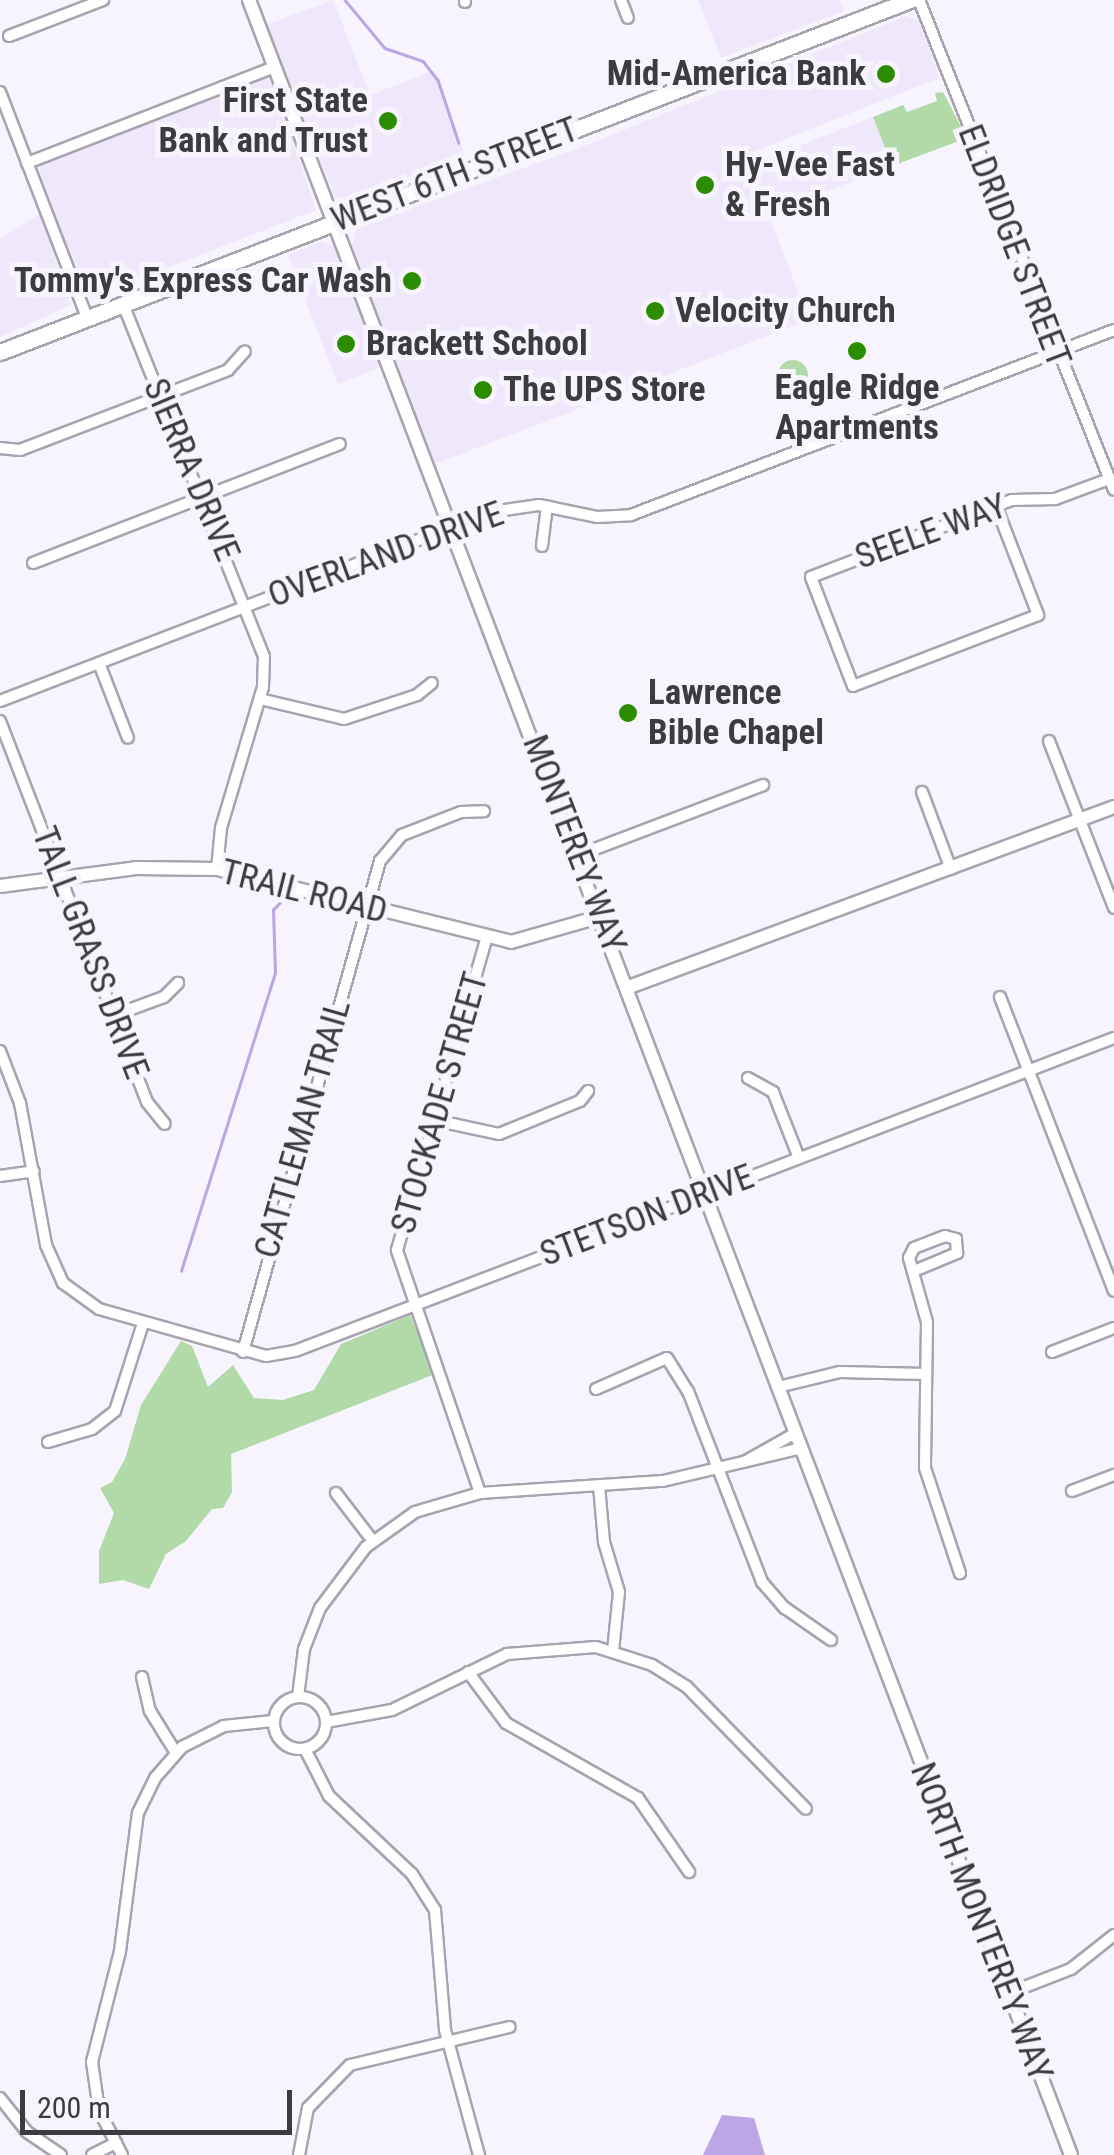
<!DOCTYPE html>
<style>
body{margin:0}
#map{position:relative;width:1114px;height:2155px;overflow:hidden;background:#f7f4fe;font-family:"Roboto Condensed",sans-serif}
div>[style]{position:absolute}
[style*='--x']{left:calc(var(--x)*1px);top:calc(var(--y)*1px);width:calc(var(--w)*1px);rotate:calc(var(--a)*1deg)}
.built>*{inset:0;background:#efe8fc}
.green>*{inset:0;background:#b2daa9}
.round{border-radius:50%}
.water>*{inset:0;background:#bba5e4}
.stream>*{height:2.5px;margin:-1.25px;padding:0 1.25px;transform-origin:1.25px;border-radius:1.25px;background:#bba5e4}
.roads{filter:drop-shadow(2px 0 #a7a3af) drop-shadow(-2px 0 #a7a3af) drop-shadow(0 2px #a7a3af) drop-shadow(0 -2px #a7a3af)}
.minor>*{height:10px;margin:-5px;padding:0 5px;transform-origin:5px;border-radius:5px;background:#fff}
.minor>.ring{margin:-5px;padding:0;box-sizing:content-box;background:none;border:10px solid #fff;border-radius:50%}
.tertiary>*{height:12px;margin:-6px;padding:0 6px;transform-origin:6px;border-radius:6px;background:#fff}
.primary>*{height:15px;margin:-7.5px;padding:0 7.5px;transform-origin:7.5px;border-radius:7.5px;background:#fff}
.dots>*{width:28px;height:28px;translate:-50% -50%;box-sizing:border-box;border:5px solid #f7f4fe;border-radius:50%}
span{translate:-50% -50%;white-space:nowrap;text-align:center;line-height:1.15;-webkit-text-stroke:10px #f7f4fe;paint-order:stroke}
.poi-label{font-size:35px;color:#3d3b40;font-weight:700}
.right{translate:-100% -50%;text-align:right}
.left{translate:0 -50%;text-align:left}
.street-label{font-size:35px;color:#3d3b40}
.scale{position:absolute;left:20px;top:2090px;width:272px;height:45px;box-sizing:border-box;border:5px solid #3d3b40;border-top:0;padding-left:12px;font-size:30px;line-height:35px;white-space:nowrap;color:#3d3b40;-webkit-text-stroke:8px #f7f4fe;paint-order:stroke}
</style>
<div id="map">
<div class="built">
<i style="clip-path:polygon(333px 0,370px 95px,433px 71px,465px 155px,346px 201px,335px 197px,265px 25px)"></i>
<i style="clip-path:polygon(698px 0,840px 0,844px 11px,721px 58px)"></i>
<i style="clip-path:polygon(906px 16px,922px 22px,939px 78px,745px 155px,749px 165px,873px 117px,892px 166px,768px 214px,809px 320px,435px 464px,352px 244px,356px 229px,589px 144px)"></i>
<i style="clip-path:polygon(267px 78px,275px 85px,316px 210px,90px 298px,38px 175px,41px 165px)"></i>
<i style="clip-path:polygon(40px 214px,71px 305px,0 337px,0 239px)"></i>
<i style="clip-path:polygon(322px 241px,336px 248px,381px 367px,338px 384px,288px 255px)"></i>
</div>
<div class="green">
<i style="clip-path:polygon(943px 92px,967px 138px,892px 166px,873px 117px,903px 105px,907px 112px,937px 101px,935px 93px)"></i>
<i class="round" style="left:778px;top:360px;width:30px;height:30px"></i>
<i style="clip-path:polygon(410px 1315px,435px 1374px,231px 1454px,232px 1492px,223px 1508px,212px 1509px,186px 1541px,166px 1554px,149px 1589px,123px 1580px,99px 1584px,99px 1551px,114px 1513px,100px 1488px,112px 1482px,125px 1459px,141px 1405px,181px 1341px,192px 1346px,208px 1387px,233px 1365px,254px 1398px,283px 1400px,314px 1390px,341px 1344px)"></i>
</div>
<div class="water">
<i style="clip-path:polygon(722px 2115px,754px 2118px,765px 2155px,703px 2155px)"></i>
</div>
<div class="stream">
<i style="--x:345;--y:0;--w:62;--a:50.2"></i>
<i style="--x:385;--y:48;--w:40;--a:18.9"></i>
<i style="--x:423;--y:61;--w:24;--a:52"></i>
<i style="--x:438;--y:80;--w:66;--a:71.6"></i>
<i style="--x:181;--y:1271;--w:312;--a:-72.5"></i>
<i style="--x:275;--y:973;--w:63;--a:-91.8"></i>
<i style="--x:273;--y:910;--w:12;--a:-48"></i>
</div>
<div class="roads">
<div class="minor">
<i style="--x:621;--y:0;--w:19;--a:69"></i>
<i style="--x:919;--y:0;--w:527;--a:68.3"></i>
<i style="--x:465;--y:2;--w:2;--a:-90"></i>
<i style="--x:9;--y:36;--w:101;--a:-21"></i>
<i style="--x:0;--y:92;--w:242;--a:68.9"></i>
<i style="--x:27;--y:163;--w:266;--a:-21.2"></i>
<i style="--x:123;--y:304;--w:380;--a:68.2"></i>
<i style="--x:264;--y:657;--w:30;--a:92"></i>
<i style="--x:263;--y:687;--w:147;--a:106.6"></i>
<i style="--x:221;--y:828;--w:41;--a:95.6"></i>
<i style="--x:0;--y:448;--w:20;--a:6"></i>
<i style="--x:20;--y:450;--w:223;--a:-21"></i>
<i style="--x:228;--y:370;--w:25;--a:-48"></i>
<i style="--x:996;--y:506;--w:117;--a:68.9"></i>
<i style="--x:1038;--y:615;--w:198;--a:159"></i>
<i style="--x:853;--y:686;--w:117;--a:-111.1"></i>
<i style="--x:811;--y:577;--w:198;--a:-21"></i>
<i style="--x:996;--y:506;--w:17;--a:-21"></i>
<i style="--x:1012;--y:500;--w:43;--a:-1.3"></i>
<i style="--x:1055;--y:499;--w:58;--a:-20.3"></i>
<i style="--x:542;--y:546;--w:40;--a:-82.9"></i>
<i style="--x:33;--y:563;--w:329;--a:-21.2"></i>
<i style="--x:99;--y:663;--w:80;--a:68.9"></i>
<i style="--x:260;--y:699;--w:86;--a:13.4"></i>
<i style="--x:344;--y:719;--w:77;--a:-18.2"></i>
<i style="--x:417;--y:695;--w:19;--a:-39"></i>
<i style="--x:0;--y:701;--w:526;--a:-21.05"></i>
<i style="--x:491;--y:512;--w:49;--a:-8.3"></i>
<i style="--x:539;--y:505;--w:59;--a:11.7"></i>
<i style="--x:597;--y:517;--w:34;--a:-3"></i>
<i style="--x:631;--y:515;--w:517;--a:-20.96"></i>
<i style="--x:0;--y:721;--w:408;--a:68.9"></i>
<i style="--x:147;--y:1102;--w:28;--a:51"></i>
<i style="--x:1049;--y:741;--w:179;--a:68.7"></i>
<i style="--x:922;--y:792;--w:82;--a:69.4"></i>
<i style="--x:579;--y:855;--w:197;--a:-20.8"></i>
<i style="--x:1000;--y:997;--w:315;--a:68.8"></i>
<i style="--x:115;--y:1015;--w:52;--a:-20.2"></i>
<i style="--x:164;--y:997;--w:20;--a:-45"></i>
<i style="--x:0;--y:1051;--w:56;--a:69"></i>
<i style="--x:20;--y:1103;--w:144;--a:79.6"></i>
<i style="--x:46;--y:1245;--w:42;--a:65.9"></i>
<i style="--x:63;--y:1283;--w:44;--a:35.8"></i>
<i style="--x:99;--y:1309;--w:173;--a:15.7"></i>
<i style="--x:266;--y:1356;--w:29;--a:-10"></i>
<i style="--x:295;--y:1351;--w:877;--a:-20.92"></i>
<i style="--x:748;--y:1078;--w:29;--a:29"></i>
<i style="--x:773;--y:1092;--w:71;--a:68.5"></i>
<i style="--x:434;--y:1120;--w:66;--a:12.2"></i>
<i style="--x:499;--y:1134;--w:87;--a:-22.2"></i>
<i style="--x:580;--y:1101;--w:13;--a:-51"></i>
<i style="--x:0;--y:1176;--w:34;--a:-8"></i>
<i style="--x:914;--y:1271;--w:47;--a:-22.7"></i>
<i style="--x:957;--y:1253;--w:14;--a:-94"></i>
<i style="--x:956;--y:1239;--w:11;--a:-165"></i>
<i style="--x:945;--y:1236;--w:33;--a:159"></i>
<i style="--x:914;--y:1248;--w:11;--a:117"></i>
<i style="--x:909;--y:1258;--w:66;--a:74.3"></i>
<i style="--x:927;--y:1322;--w:146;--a:90.8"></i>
<i style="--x:925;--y:1468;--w:111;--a:71.6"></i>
<i style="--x:243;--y:1352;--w:510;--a:-74.41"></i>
<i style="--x:380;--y:861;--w:34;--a:-50"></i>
<i style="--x:402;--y:835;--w:63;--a:-21.3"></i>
<i style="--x:461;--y:812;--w:23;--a:-2"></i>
<i style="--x:1052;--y:1352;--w:66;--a:-21.2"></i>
<i style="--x:778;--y:1387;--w:64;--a:-13.6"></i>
<i style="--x:840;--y:1372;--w:86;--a:1.3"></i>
<i style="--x:596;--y:1389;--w:77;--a:-23.6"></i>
<i style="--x:667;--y:1358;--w:39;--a:58"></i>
<i style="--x:688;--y:1391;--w:205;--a:68.8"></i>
<i style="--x:762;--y:1582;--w:35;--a:49"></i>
<i style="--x:785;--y:1608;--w:56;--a:34.8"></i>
<i style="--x:48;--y:1442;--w:46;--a:-16.5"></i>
<i style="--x:92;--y:1429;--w:29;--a:-38"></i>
<i style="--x:115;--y:1411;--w:92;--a:-72.3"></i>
<i style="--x:744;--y:1462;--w:55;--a:-29.4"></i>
<i style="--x:599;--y:1486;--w:56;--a:84.9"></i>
<i style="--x:604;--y:1542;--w:52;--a:73.3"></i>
<i style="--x:619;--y:1592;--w:59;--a:95.8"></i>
<i style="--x:1072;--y:1491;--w:45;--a:-20.9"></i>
<i style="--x:336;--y:1493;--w:59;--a:52.5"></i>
<i style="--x:480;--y:1493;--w:257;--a:-108.9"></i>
<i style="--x:397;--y:1250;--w:323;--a:-74"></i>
<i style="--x:468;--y:1672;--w:64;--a:53.3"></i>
<i style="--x:506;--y:1723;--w:152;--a:29.6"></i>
<i style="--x:638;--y:1798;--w:90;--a:55.4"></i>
<i style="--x:142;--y:1677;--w:35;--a:77"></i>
<i style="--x:150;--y:1711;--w:49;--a:58.2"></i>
<i class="ring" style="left:274px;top:1697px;width:42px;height:42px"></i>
<i style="--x:298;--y:1697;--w:48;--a:-82.9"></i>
<i style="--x:304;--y:1649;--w:44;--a:-68.7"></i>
<i style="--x:320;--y:1608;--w:76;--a:-53"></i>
<i style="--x:366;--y:1547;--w:60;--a:-35.5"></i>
<i style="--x:415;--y:1512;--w:68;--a:-16.3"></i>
<i style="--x:480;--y:1493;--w:183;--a:-3.8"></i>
<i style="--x:663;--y:1481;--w:138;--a:-13.4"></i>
<i style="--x:326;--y:1722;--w:67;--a:-10.3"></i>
<i style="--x:392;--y:1710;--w:128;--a:-26"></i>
<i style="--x:507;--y:1654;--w:89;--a:-4.5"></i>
<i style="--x:596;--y:1647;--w:59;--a:17.8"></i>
<i style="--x:652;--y:1665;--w:41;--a:32.2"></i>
<i style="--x:687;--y:1687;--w:170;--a:45.7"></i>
<i style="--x:305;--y:1749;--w:53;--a:62.9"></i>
<i style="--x:329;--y:1796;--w:114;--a:43.2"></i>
<i style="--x:412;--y:1874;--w:43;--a:57.4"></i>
<i style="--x:435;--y:1910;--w:120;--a:85.2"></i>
<i style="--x:445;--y:2030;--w:130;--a:74.8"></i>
<i style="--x:1009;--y:1993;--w:66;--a:-21.2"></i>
<i style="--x:1071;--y:1969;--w:55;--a:-38.3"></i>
<i style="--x:0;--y:2098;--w:43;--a:51.5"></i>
<i style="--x:27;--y:2132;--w:41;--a:34.1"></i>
<i style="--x:92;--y:2155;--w:27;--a:-27"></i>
<i style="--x:122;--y:2155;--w:51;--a:-117.1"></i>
<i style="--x:99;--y:2110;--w:49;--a:-98.3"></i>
<i style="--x:92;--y:2062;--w:114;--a:-75.8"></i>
<i style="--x:120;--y:1951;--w:139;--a:-82.6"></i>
<i style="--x:138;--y:1813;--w:39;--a:-64"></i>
<i style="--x:155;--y:1778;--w:41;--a:-48.9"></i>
<i style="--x:182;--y:1747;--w:47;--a:-26.6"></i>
<i style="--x:224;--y:1726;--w:49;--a:-5.8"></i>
<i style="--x:299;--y:2155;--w:48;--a:-79.2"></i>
<i style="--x:308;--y:2108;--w:60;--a:-45.7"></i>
<i style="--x:350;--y:2065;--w:164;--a:-13.4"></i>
</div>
<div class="tertiary">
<i style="--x:249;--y:0;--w:2306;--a:69.12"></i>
<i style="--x:0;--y:886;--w:137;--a:-7.5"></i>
<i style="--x:136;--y:868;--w:81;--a:0.7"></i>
<i style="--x:217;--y:869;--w:303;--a:13.9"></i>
<i style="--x:511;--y:942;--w:95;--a:-15.9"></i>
<i style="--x:629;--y:987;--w:517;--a:-20.36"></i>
</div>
<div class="primary">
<i style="--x:0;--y:352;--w:976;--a:-21.15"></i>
</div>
</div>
<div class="dots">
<i style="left:886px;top:74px;background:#2b8c00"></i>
<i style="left:388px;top:121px;background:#2b8c00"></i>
<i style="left:705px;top:185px;background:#2b8c00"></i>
<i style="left:412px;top:281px;background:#2b8c00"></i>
<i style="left:655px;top:311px;background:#2b8c00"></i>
<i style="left:346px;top:344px;background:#2b8c00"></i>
<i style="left:857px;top:351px;background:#2b8c00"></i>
<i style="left:483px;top:390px;background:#2b8c00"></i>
<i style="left:628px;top:713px;background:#2b8c00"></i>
</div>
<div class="poi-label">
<span class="right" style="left:866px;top:74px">Mid-America Bank</span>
<span class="right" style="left:368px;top:121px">First State<br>Bank and Trust</span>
<span class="left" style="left:725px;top:185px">Hy-Vee Fast<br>&amp; Fresh</span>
<span class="right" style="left:392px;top:281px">Tommy's Express Car Wash</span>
<span class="left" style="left:675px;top:311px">Velocity Church</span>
<span class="left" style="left:366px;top:344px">Brackett School</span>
<span style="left:857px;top:408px">Eagle Ridge<br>Apartments</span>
<span class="left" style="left:503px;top:390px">The UPS Store</span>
<span class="left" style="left:648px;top:713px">Lawrence<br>Bible Chapel</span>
</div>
<div class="street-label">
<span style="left:455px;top:175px;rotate:-21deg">WEST 6TH STREET</span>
<span style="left:1014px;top:246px;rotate:69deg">ELDRIDGE STREET</span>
<span style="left:191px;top:470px;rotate:67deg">SIERRA DRIVE</span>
<span style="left:931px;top:532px;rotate:-20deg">SEELE WAY</span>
<span style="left:386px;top:555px;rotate:-20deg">OVERLAND DRIVE</span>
<span style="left:574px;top:844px;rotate:69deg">MONTEREY WAY</span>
<span style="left:304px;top:892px;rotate:14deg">TRAIL ROAD</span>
<span style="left:90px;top:953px;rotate:69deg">TALL GRASS DRIVE</span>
<span style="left:440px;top:1103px;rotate:-74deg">STOCKADE STREET</span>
<span style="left:303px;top:1129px;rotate:-74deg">CATTLEMAN TRAIL</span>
<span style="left:647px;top:1216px;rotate:-21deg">STETSON DRIVE</span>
<span style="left:981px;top:1922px;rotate:69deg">NORTH MONTEREY WAY</span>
</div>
<div class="scale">200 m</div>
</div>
